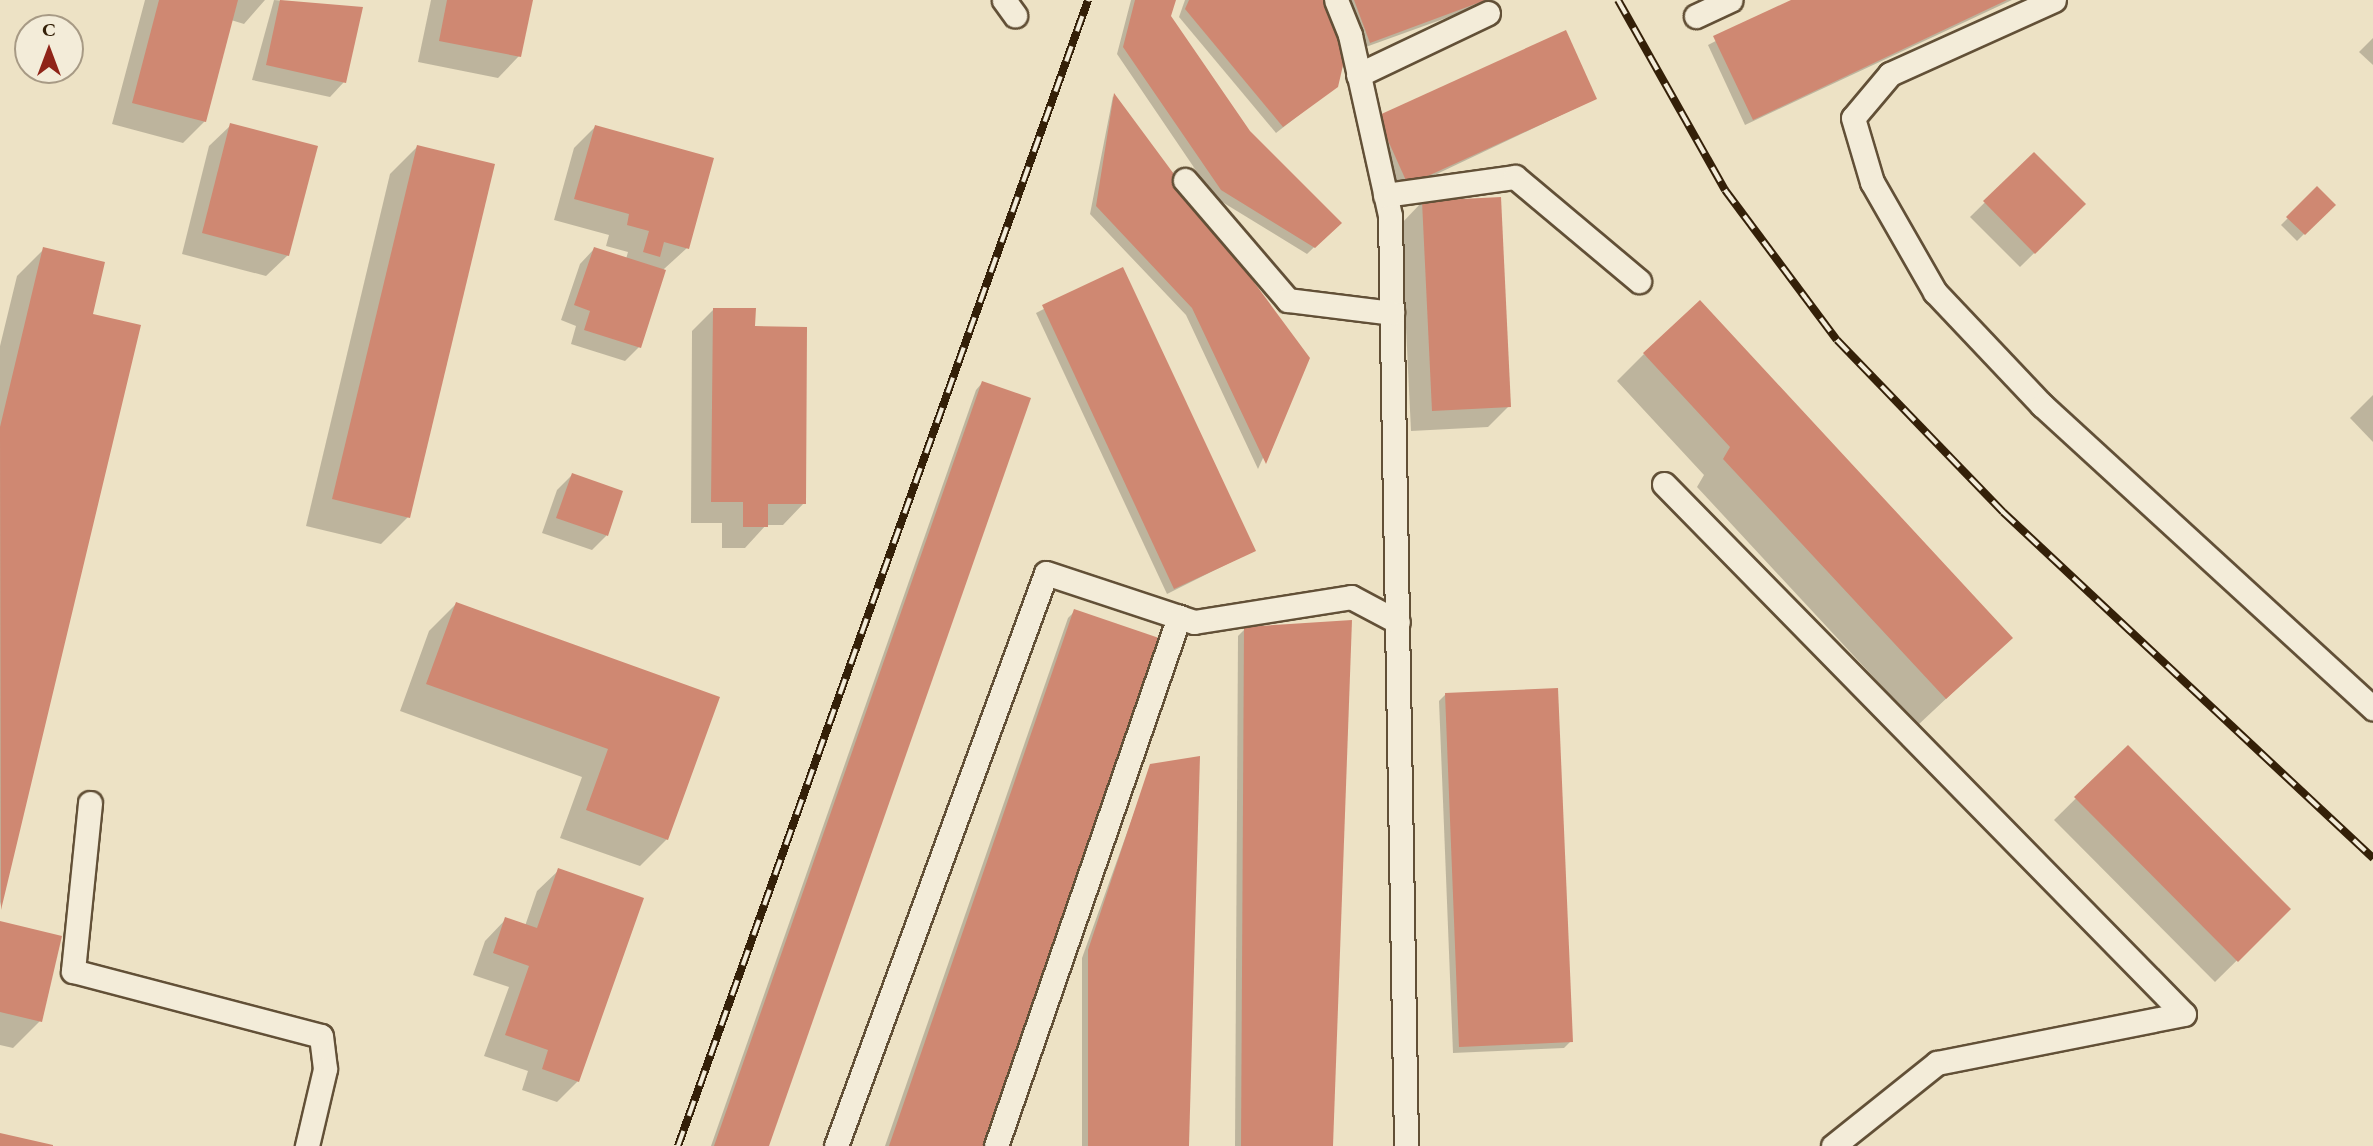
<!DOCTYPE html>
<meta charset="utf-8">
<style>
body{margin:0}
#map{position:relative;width:2373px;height:1146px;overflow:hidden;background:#ede2c5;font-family:"EB Garamond",serif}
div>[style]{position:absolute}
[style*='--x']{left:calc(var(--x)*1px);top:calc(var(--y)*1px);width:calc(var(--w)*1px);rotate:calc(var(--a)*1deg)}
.shadow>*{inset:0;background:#0003}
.building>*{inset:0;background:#cf8872}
.roads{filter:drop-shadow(2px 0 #625037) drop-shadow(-2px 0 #625037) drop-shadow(0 2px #625037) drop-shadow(0 -2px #625037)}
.service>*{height:23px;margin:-11.5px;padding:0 11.5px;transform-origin:11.5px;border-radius:11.5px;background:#f3ecd9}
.rail>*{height:8px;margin-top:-4px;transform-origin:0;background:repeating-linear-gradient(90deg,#f3ecd9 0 16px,#342008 0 32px);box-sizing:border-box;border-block:2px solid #342008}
span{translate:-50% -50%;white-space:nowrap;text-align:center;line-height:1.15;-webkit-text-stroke:6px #f3ecd9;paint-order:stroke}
.north{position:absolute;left:14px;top:14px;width:70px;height:70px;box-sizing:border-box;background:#f3ecd9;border:2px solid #a79a85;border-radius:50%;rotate:0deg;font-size:19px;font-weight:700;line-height:28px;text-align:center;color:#342008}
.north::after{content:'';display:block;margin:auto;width:24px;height:32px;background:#8f2418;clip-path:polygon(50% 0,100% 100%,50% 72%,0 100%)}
</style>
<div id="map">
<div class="shadow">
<i style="clip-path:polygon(145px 0,265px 0,244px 24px,231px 20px,205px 121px,183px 143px,112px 124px)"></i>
<i style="clip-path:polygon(274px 0,360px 8px,344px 82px,330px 97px,252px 80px)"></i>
<i style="clip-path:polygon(431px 0,531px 0,519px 56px,498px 78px,418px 62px)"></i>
<i style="clip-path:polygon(1131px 0,1174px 0,1169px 16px,1248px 132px,1339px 223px,1307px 254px,1214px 197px,1117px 54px)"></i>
<i style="clip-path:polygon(1185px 0,1334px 0,1336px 86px,1276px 133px,1179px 17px)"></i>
<i style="clip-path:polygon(1345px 0,1496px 0,1363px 48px)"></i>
<i style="clip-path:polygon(1795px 0,2012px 0,1745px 125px,1708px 45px)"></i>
<i style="clip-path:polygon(2373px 38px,2373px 65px,2359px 52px)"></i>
<i style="clip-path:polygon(1113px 96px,1308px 358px,1258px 469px,1186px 315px,1090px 214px)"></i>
<i style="clip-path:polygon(1595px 99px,1401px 191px,1371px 125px)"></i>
<i style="clip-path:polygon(231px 125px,288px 255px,266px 276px,182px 254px,209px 146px)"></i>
<i style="clip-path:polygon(595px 127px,687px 248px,664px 269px,639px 347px,625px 361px,571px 344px,576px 326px,561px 320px,580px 264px,594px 249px,626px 259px,628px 252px,606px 246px,609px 235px,554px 220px,574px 148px)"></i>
<i style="clip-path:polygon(417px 147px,408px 517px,381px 544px,306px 526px,390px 174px)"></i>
<i style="clip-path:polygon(2034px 154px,2084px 204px,2020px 267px,1970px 217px)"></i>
<i style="clip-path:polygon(2317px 189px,2333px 205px,2297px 241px,2281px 225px)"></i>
<i style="clip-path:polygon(1422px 202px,1509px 406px,1488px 427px,1411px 431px,1401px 224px)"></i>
<i style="clip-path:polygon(44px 249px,91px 315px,139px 326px,0 906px,0 346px,17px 276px)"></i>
<i style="clip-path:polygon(1122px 269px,1253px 551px,1167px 594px,1036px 313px)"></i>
<i style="clip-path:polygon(714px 309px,753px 328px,804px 503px,783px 525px,766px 525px,745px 548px,722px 548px,722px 523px,691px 523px,692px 331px)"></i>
<i style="clip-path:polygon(1644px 354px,2011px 638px,1918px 725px,1697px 487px,1704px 475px,1617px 381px)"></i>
<i style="clip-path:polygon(982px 383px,767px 1146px,711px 1146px,976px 390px)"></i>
<i style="clip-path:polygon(2373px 395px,2373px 442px,2350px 418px)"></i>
<i style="clip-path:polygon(572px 475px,621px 492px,606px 536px,592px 550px,542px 533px,557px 490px)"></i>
<i style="clip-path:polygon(456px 604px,718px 698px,667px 839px,640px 866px,560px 838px,582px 777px,400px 711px,429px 631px)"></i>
<i style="clip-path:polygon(1075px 611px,982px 1146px,885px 1146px,1068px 618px)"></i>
<i style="clip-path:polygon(1245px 629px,1331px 1146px,1235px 1146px,1238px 636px)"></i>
<i style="clip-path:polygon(1446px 694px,1571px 1041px,1564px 1048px,1453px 1053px,1439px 701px)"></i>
<i style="clip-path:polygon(2128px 747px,2289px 909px,2215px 982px,2054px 820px)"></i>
<i style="clip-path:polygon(1151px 766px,1187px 1146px,1082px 1146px,1082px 958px)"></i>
<i style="clip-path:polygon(559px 870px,578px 1081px,557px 1102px,522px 1090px,528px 1071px,484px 1056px,509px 987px,473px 975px,485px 941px,506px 919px,525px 926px,537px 891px)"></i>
<i style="clip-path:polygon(0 923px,40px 1021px,13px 1048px,0 1045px)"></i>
</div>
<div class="building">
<i style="clip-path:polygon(159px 0,238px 0,206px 122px,132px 103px)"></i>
<i style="clip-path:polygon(280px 0,363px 7px,346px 83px,266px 65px)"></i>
<i style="clip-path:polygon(447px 0,533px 0,521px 57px,439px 41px)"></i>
<i style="clip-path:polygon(1135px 0,1176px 0,1171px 16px,1250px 131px,1342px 223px,1315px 248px,1221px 190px,1123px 47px)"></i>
<i style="clip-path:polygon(1189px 0,1336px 0,1350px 35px,1338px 87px,1283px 127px,1185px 9px)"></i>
<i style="clip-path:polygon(1354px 0,1486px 0,1370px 43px)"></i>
<i style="clip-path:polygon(1791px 0,2007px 0,1753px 120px,1713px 36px)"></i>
<i style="clip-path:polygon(1566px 30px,1597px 99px,1408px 185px,1377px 116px)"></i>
<i style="clip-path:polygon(1114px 93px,1310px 358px,1266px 464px,1192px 308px,1096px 206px)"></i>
<i style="clip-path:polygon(230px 123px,318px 146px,289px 256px,202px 233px)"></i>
<i style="clip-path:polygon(595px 125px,714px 158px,689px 249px,664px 242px,660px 257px,643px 252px,649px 231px,627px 225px,629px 214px,574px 199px)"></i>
<i style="clip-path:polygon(417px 145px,495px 164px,410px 518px,332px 499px)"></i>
<i style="clip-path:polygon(2034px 152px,2086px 204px,2035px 254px,1983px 201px)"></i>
<i style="clip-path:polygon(2317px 186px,2336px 205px,2305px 235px,2286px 217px)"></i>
<i style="clip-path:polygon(1501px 197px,1511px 407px,1432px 411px,1422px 201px)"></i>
<i style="clip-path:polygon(43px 247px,105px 262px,93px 314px,141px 325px,1px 910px,0 427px)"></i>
<i style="clip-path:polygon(594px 247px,666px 270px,641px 348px,584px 330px,590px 311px,574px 305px)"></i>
<i style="clip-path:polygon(1123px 267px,1256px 551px,1174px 589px,1042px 305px)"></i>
<i style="clip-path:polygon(1700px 300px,2013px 638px,1946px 699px,1723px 459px,1730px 447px,1643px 353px)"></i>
<i style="clip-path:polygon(713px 308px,756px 308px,755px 326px,807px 327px,806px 504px,768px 504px,768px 527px,743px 527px,743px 502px,711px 502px)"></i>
<i style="clip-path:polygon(982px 381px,1031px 398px,769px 1146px,714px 1146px)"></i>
<i style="clip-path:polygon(572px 473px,623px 491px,608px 536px,556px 518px)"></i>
<i style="clip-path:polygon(456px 602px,720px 697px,668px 840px,586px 810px,608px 749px,426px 684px)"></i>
<i style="clip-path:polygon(1074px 609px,1159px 638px,984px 1146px,889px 1146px)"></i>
<i style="clip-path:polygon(1352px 620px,1333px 1146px,1241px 1146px,1244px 627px)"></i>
<i style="clip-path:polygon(1558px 688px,1573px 1042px,1459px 1047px,1445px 693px)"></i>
<i style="clip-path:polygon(2128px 745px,2291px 909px,2238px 962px,2074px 797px)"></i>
<i style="clip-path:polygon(1200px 756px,1189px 1146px,1088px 1146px,1088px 950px,1150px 764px)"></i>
<i style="clip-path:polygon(558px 868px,644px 898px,579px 1082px,542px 1069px,548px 1050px,505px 1035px,529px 966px,493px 953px,505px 917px,537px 928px)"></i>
<i style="clip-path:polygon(0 921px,62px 936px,42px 1022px,0 1012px)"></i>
<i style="clip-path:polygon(0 1133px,53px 1145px,53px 1146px,0 1146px)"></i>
</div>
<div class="roads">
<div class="service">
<i style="--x:1004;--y:0;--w:19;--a:54"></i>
<i style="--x:1336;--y:0;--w:38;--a:68"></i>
<i style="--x:1350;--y:35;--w:185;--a:77.5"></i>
<i style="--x:1390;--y:216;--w:930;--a:89.01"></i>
<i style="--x:2054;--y:0;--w:180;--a:155.7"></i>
<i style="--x:1890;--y:74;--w:57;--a:130.1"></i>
<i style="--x:1853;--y:118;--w:67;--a:73.5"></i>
<i style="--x:1872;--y:182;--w:127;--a:60.2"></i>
<i style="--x:1935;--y:292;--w:156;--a:46.6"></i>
<i style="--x:2042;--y:405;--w:449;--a:42.5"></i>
<i style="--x:1696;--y:16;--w:38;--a:-25"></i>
<i style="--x:1358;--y:75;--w:144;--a:-25.5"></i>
<i style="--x:1185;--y:180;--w:158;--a:49.4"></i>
<i style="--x:1288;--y:300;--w:105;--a:7.1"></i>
<i style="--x:1385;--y:195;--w:131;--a:-7.9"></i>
<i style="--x:1515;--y:177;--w:162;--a:40"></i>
<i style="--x:1664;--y:484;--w:742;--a:45.55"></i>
<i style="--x:2184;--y:1014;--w:252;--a:168.8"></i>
<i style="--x:1937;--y:1063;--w:133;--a:141.4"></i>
<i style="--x:90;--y:803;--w:169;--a:95.8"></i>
<i style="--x:73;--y:971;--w:256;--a:14.7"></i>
<i style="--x:321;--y:1036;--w:33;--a:83"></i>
<i style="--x:325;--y:1069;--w:79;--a:103.2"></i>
<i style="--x:836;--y:1146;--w:610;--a:-69.87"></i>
<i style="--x:1046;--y:573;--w:156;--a:18.3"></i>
<i style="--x:1194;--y:622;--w:159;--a:-9"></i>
<i style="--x:1351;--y:597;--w:53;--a:28"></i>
<i style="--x:996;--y:1146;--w:560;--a:-70.92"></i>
</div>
</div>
<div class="rail">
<i style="--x:1618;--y:0;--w:218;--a:60.6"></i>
<i style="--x:1725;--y:190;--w:187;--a:53.3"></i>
<i style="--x:1837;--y:340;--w:239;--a:46"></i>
<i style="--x:2003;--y:512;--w:507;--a:43.08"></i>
<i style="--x:678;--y:1146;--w:1217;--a:-70.31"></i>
</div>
<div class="north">С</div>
</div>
